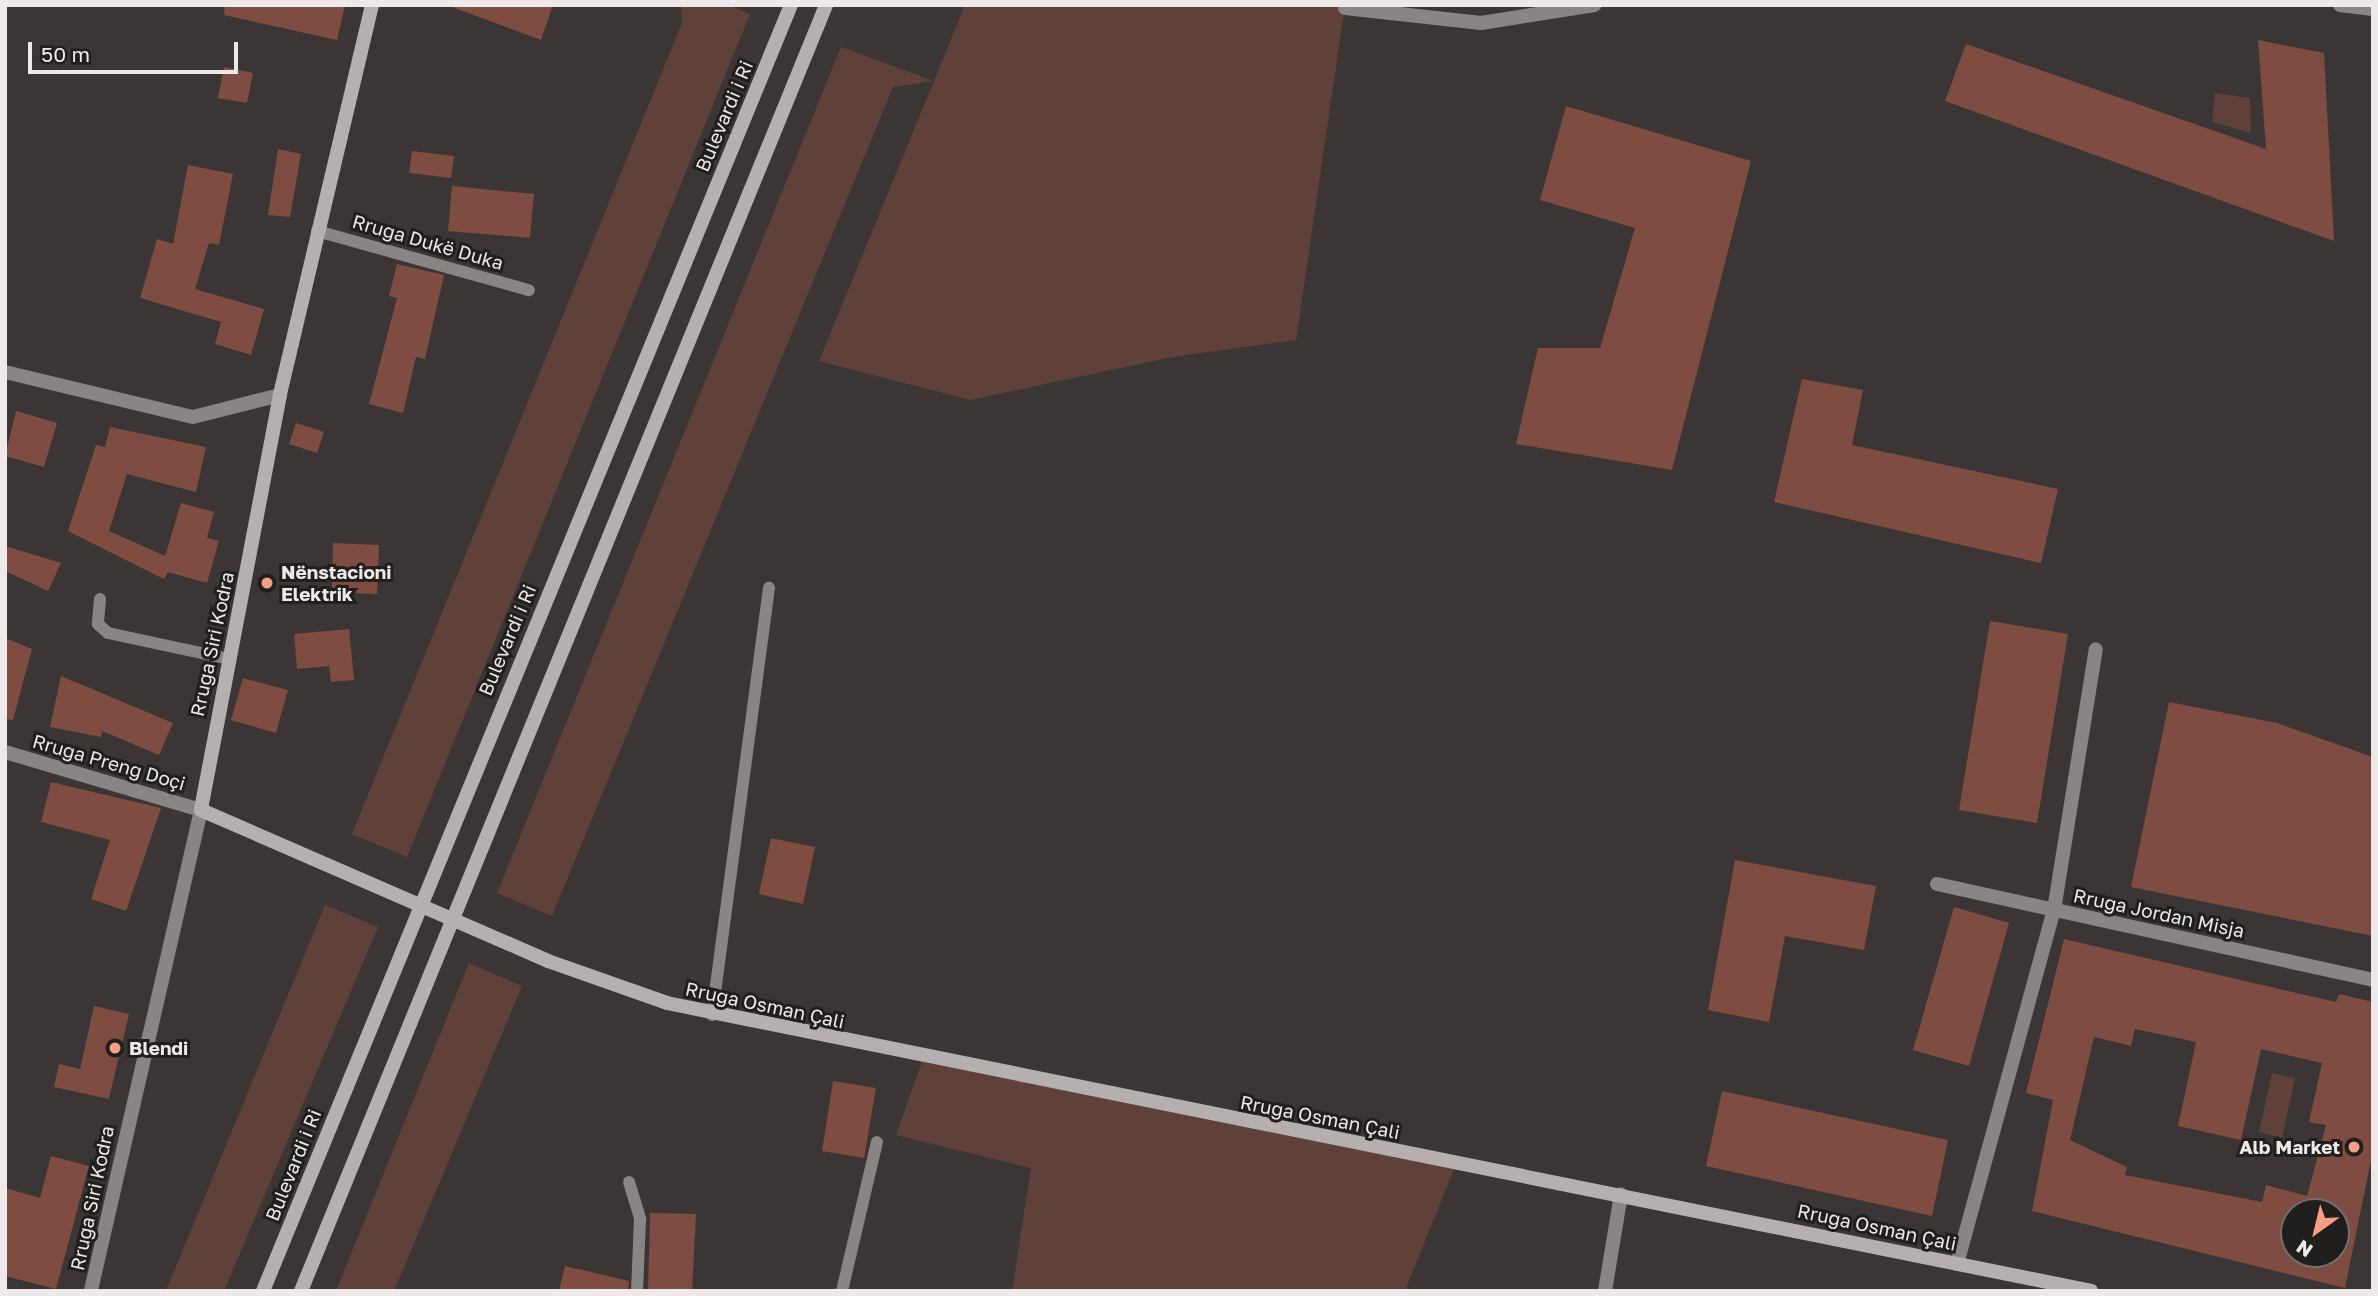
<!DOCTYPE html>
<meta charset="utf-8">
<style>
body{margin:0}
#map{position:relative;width:2378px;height:1296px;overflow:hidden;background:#3b3635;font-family:"Golos Text",sans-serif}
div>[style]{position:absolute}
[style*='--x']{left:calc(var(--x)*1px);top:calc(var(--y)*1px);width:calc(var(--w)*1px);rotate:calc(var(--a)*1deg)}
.green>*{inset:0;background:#604139}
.building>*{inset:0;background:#7e4c40}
.lane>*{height:12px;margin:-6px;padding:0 6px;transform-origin:6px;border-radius:6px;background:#888584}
.street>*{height:14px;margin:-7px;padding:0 7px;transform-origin:7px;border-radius:7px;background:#888584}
.secondary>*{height:14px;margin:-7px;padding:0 7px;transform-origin:7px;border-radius:7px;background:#b5b0af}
.dots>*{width:19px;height:19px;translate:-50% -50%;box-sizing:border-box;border:4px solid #211e1e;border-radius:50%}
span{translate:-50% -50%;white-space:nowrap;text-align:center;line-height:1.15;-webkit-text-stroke:6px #211e1e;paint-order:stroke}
.street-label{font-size:19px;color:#ede9e8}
.poi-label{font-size:19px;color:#ede9e8;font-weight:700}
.left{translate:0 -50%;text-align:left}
.right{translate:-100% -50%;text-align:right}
.frame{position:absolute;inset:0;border:7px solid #ede9e8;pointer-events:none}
.north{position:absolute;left:2280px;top:1198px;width:70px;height:70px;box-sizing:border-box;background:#211e1e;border:2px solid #736f6f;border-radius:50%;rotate:214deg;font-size:19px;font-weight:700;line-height:28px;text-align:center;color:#ede9e8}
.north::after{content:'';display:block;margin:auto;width:24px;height:32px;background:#f49e88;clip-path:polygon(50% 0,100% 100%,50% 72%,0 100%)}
.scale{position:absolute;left:28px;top:42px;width:210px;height:32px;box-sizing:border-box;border:4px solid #ede9e8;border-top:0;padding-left:9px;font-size:21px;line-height:24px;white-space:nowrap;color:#ede9e8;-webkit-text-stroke:5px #211e1e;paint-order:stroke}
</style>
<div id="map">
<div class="green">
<i style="clip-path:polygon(681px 5px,727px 5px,750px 14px,407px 857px,352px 834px,682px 23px)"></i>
<i style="clip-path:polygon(965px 5px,1345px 5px,1296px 340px,1172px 357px,970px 400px,819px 361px,934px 81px,893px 87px,552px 916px,497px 893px,841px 47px,934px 81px)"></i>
<i style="clip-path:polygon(2215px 93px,2250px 98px,2251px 133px,2212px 122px)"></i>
<i style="clip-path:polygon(325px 905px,378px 927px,224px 1291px,166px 1291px)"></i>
<i style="clip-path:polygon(469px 963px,522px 986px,394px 1291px,336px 1291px)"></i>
<i style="clip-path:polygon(922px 1062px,1456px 1164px,1405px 1291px,1012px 1291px,1031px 1168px,896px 1135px)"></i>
<i style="clip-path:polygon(2272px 1073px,2295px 1078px,2282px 1138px,2259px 1132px)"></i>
</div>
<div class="building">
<i style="clip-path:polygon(225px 5px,345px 5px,337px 40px,224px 15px)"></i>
<i style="clip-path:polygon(447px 5px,553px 5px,541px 40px)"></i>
<i style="clip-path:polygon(2258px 40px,2324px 53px,2334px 241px,1945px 101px,1966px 44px,2266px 149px)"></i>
<i style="clip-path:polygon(224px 67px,253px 73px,247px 103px,218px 98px)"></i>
<i style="clip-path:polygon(1566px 106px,1751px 161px,1672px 470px,1516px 444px,1538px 348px,1600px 348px,1635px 228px,1540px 200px)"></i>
<i style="clip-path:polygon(278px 149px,301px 154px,290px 217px,268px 215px)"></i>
<i style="clip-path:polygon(412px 151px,454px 156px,451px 178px,409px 173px)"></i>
<i style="clip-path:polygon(188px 165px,233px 174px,219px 245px,209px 243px,195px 289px,264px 309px,251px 355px,215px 344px,221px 322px,140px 298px,157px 239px,173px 244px)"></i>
<i style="clip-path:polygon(452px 186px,534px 194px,530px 238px,448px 231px)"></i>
<i style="clip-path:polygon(397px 264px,444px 275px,425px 359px,416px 357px,403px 413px,369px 404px,397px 298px,389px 296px)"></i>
<i style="clip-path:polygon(1802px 379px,1863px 390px,1852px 445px,2058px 489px,2041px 563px,1774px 502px)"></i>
<i style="clip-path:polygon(16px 411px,57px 423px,44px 467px,5px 456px)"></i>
<i style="clip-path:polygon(296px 423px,324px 432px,317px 453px,289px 444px)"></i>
<i style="clip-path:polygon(110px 427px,206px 447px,196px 492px,127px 474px,109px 531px,165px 556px,181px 503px,214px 512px,207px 538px,219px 541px,207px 583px,168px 572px,164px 579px,68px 531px,96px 445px,105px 447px)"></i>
<i style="clip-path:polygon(333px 543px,379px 545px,377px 594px,332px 592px)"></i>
<i style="clip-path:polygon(5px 546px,61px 563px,48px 591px,5px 571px)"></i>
<i style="clip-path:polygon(1990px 621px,2068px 634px,2037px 823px,1959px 810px)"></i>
<i style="clip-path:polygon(349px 629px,354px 680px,331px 682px,329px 666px,297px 669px,294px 634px)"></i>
<i style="clip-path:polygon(5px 638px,32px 649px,13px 720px,5px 719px)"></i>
<i style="clip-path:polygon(61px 676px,173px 723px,159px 755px,102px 731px,101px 737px,50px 727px)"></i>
<i style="clip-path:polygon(243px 678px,288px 690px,276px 733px,231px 720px)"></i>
<i style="clip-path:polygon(2169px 702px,2277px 723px,2373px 757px,2373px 936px,2131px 887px)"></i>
<i style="clip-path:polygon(51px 782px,161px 808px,126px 911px,91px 899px,110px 840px,41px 822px)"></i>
<i style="clip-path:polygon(771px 838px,815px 847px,803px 904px,759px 894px)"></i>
<i style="clip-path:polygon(1735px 860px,1876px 886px,1864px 950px,1785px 936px,1769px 1022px,1708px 1010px)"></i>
<i style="clip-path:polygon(1954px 907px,2009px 923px,1969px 1066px,1913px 1050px)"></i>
<i style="clip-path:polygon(evenodd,2064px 939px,2336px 1002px,2339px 994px,2373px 1002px,2373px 1150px,2345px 1288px,2032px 1211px,2053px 1100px,2026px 1093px,2064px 939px,2135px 1029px,2196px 1042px,2178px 1126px,2241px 1140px,2261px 1049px,2322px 1063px,2309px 1122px,2326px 1125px,2307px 1196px,2266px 1185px,2262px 1202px,2125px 1175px,2127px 1167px,2070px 1140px,2094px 1037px,2131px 1046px,2135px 1029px,2064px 939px,2294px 1212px,2336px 1212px,2336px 1254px,2294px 1254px,2294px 1212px)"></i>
<i style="clip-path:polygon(94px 1006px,129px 1014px,109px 1099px,54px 1087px,59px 1064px,80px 1069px)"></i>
<i style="clip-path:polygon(833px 1081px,876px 1088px,864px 1158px,822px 1151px)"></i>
<i style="clip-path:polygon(1722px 1091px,1948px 1140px,1932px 1216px,1706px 1166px)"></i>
<i style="clip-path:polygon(51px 1156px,89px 1166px,56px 1289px,5px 1276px,5px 1188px,40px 1198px)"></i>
<i style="clip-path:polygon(650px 1213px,696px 1214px,692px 1291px,648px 1291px)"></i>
<i style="clip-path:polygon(565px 1266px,629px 1281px,628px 1291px,559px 1291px)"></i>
</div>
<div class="lane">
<i style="--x:317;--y:231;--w:220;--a:15.6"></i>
<i style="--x:100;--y:599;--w:25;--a:95"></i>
<i style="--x:98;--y:624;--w:13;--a:42"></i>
<i style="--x:108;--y:633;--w:124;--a:12.1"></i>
<i style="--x:712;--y:1015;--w:431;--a:-82.4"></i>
<i style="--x:629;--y:1182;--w:39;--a:73"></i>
<i style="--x:640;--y:1219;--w:72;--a:92.4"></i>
<i style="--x:842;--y:1291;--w:153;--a:-76.8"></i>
</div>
<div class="street">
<i style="--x:2340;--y:5;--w:33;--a:7"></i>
<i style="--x:1345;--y:8;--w:137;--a:6.3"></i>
<i style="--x:1481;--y:23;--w:115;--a:-9"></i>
<i style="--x:5;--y:372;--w:193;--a:13.5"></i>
<i style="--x:193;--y:417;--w:90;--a:-14.2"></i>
<i style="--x:5;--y:752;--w:204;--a:16.5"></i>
<i style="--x:201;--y:810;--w:493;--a:102.9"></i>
<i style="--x:1937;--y:884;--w:446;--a:12.4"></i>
<i style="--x:1957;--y:1264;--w:367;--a:-74.7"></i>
<i style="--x:2054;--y:910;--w:264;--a:-80.9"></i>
<i style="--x:1605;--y:1291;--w:98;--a:-80.6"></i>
</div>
<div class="secondary">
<i style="--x:372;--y:5;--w:401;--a:103.3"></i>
<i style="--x:280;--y:395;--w:422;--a:100.8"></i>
<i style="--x:201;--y:810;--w:378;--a:23.5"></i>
<i style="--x:548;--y:961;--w:126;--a:19.4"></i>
<i style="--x:667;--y:1003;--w:1453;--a:11.43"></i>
<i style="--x:263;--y:1291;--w:1390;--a:-67.68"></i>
<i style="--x:301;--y:1291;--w:1389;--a:-67.79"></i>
</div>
<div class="dots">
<i style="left:267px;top:583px;background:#f49e88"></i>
<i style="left:115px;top:1048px;background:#f49e88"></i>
<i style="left:2354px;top:1147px;background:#f49e88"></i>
</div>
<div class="street-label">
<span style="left:724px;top:116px;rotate:-67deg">Bulevardi i Ri</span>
<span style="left:428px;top:242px;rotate:16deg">Rruga Dukë Duka</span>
<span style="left:507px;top:640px;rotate:-67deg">Bulevardi i Ri</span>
<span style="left:212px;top:644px;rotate:-78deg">Rruga Siri Kodra</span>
<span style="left:109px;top:762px;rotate:16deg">Rruga Preng Doçi</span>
<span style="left:2159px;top:913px;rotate:12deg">Rruga Jordan Misja</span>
<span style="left:765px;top:1005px;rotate:12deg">Rruga Osman Çali</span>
<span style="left:1320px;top:1117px;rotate:11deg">Rruga Osman Çali</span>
<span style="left:293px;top:1165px;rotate:-68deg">Bulevardi i Ri</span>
<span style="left:92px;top:1198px;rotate:-78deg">Rruga Siri Kodra</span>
<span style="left:1877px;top:1227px;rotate:12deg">Rruga Osman Çali</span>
</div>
<div class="poi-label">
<span class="left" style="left:281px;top:583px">Nënstacioni<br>Elektrik</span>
<span class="left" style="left:129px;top:1048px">Blendi</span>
<span class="right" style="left:2340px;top:1147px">Alb Market</span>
</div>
<div class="frame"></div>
<div class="north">N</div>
<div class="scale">50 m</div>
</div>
